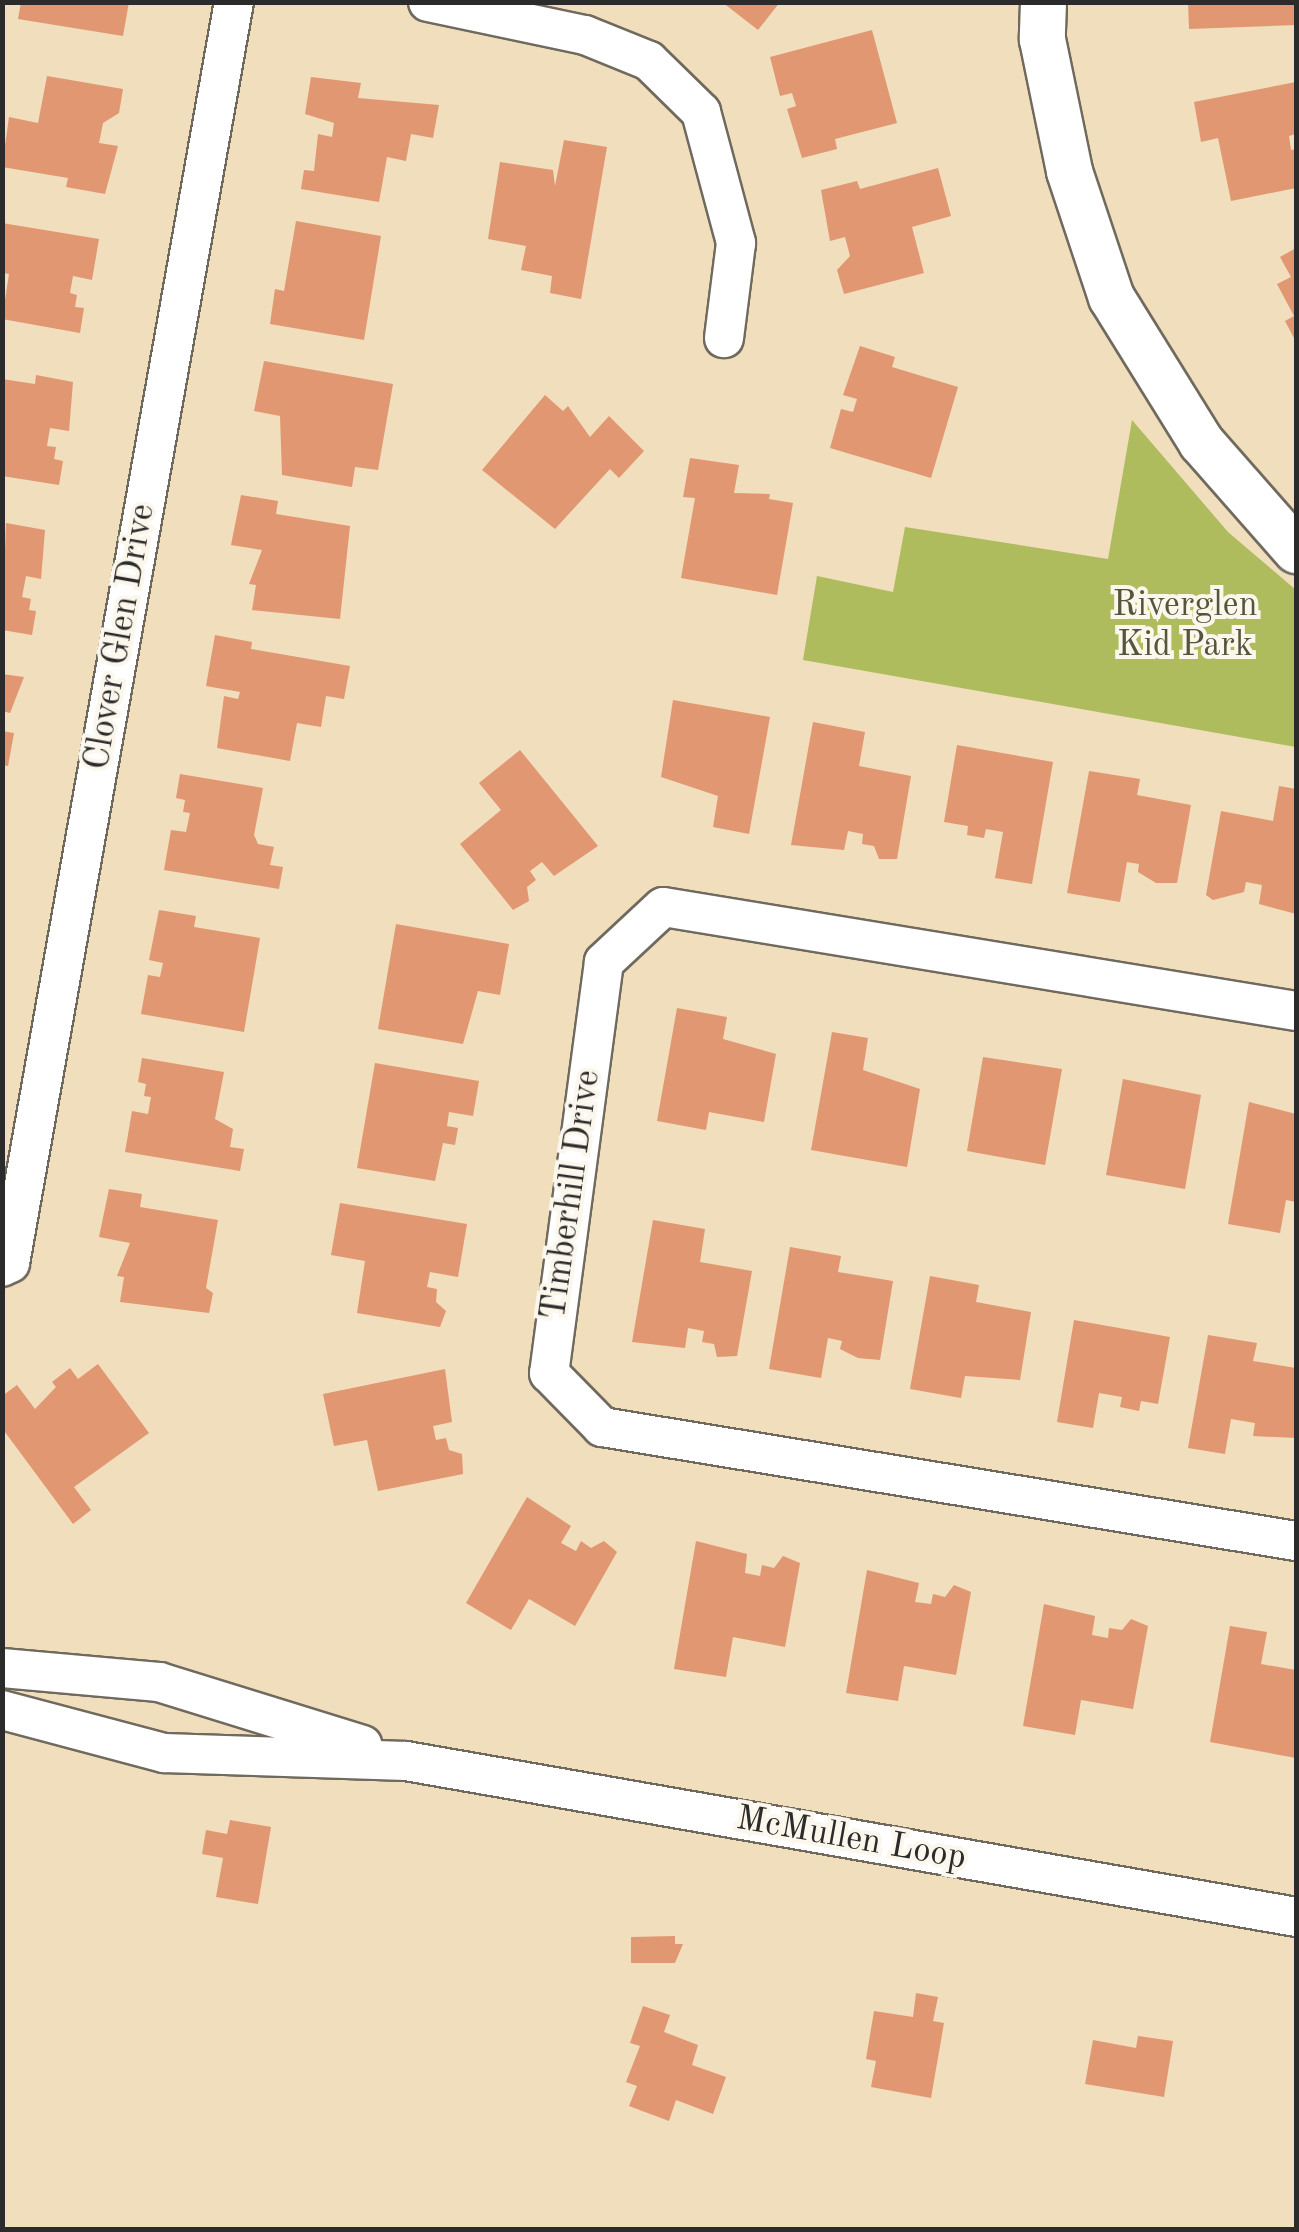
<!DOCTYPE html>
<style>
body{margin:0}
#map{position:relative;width:1299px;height:2232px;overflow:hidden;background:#f0debd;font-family:"Old Standard TT",serif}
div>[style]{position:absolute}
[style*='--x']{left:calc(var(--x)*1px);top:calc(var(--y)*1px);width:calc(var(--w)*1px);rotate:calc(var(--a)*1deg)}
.green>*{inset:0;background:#afbc5e}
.building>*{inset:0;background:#e19772}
.roads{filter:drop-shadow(2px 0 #706a5e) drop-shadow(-2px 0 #706a5e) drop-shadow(0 2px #706a5e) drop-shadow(0 -2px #706a5e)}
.minor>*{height:38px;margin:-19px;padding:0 19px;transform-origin:19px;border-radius:19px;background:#fff}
.tertiary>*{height:45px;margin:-22.5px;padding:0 22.5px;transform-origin:22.5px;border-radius:22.5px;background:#fff}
span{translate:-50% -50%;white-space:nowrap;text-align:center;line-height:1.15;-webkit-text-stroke:8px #fbf7ec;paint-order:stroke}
.park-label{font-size:35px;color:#53563a}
.street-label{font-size:35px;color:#2b2b2b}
.frame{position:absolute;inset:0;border:5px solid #2b2b2b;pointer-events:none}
</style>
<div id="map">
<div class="green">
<i style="clip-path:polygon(1132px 420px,1228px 532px,1296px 590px,1296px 747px,803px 660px,817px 576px,893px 592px,905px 527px,1108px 559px)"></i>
</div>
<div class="building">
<i style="clip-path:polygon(21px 2px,129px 2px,123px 36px,18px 19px)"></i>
<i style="clip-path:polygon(722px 2px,780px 2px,758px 30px)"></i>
<i style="clip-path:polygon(1188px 2px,1296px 2px,1296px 25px,1189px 29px)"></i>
<i style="clip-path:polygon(872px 30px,897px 123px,835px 139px,837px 149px,802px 158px,787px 109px,796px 106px,792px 93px,780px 96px,770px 57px)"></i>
<i style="clip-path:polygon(47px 76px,123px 89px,119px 113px,103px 123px,99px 143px,118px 146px,105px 194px,66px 187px,68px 178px,2px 167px,9px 117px,38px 123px)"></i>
<i style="clip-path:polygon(311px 77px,361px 83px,358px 98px,439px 105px,433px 138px,411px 134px,406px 161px,387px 157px,379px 202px,301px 189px,304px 170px,314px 171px,318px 134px,332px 137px,334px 123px,305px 114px)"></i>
<i style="clip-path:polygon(1296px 82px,1296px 134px,1289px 136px,1291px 150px,1296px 149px,1296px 188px,1231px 201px,1218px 138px,1201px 142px,1194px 102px)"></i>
<i style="clip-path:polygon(564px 140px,607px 147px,581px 299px,550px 293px,552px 276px,521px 270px,526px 246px,488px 239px,500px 162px,553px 170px,555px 186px)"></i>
<i style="clip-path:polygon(938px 168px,951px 216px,912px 227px,924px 273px,844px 294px,837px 270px,850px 256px,845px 237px,830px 241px,821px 190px,857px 181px,860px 189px)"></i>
<i style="clip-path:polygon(296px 221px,381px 236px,364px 340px,270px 324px,275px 289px,284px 291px)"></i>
<i style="clip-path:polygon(2px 223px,99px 239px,92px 280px,73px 276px,70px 293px,77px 295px,75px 307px,84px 308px,80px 333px,2px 319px,9px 274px,2px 273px)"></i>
<i style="clip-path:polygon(1296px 248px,1296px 342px,1285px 321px,1294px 316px,1277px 284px,1291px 277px,1280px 257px)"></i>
<i style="clip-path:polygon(860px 346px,895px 357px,892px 367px,958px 387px,931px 478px,830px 448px,841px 409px,853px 412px,857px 399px,843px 395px)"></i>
<i style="clip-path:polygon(264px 361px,393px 384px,378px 470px,355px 467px,352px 487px,282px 475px,280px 416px,254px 411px)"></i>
<i style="clip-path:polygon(36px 375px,73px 382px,69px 431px,50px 428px,47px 446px,56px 447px,54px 459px,63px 461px,59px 485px,2px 476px,2px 379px,35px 384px)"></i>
<i style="clip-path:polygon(545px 395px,563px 411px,568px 406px,590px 437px,609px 416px,644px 451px,619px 478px,610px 469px,555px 529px,482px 470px)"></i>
<i style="clip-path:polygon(690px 458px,739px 465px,734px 493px,770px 494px,769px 499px,793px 503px,777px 595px,681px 578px,695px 498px,683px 497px)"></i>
<i style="clip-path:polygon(241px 495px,278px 501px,276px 514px,350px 526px,340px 619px,252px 610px,256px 585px,249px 584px,262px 550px,231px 545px)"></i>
<i style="clip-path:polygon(6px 523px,45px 530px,41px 579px,26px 576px,22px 597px,31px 599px,29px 610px,36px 611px,32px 635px,2px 630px)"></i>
<i style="clip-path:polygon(215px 635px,252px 642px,251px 649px,350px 666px,344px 699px,326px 696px,321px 727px,297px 723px,290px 761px,217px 748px,224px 696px,238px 699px,240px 692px,206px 686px)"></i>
<i style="clip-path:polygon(2px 674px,24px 677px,10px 713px,2px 711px)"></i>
<i style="clip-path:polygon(673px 700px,770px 717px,749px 834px,713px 827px,718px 796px,661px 777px)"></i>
<i style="clip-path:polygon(813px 722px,865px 732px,859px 766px,911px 776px,897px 859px,879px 859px,874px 846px,862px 844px,863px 834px,848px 831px,844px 850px,791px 845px)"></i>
<i style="clip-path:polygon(2px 731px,14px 733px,8px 766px,2px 765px)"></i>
<i style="clip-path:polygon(957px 745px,1053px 762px,1032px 884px,995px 878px,1003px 832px,986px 829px,984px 838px,967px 835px,968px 826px,944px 822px)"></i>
<i style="clip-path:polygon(520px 750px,598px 846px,554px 876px,542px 862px,530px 871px,536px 880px,527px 887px,529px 901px,513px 910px,460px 844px,501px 810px,479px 783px)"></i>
<i style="clip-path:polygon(1089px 771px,1140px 779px,1137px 795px,1191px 805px,1177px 883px,1156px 883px,1138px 872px,1139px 864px,1127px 862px,1120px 902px,1067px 893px)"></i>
<i style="clip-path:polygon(180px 774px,263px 788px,254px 835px,258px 844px,274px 847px,270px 865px,283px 867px,279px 889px,164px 870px,171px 830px,186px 832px,190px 813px,183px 812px,185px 800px,176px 798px)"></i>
<i style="clip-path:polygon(1279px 786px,1296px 789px,1296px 914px,1259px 904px,1262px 885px,1246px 882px,1244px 892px,1213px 900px,1206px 895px,1221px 811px,1273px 821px)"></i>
<i style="clip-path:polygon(159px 910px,196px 916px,194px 927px,260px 938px,244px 1032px,141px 1014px,148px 975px,160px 977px,163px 963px,149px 960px)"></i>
<i style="clip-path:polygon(396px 924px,509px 944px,500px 995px,478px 991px,463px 1044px,378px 1029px)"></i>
<i style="clip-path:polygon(677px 1008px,727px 1017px,723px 1039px,776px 1054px,764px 1122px,709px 1112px,706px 1130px,657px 1121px)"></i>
<i style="clip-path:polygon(832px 1032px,868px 1038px,863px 1070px,920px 1089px,907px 1167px,811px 1150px)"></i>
<i style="clip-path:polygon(983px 1057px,1062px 1069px,1045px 1165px,967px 1151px)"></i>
<i style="clip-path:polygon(142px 1058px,224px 1072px,215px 1119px,233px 1129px,230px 1147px,244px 1149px,240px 1171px,125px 1152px,132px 1111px,148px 1114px,151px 1097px,144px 1096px,146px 1084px,138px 1082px)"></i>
<i style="clip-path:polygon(375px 1063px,479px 1081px,473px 1116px,449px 1112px,447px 1126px,458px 1128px,455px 1145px,443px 1143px,435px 1181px,357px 1168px)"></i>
<i style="clip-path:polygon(1123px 1079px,1201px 1095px,1185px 1189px,1106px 1175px)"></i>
<i style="clip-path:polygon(1249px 1102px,1296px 1114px,1296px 1202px,1286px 1200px,1280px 1233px,1228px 1224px)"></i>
<i style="clip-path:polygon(109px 1189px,142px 1194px,140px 1207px,218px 1220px,206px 1288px,213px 1293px,209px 1313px,120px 1302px,124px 1277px,117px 1276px,130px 1243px,99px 1237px)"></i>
<i style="clip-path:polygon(340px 1203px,467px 1224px,458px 1277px,430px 1272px,427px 1287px,437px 1289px,436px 1302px,446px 1311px,440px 1327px,357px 1313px,365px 1261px,331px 1255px)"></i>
<i style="clip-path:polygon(653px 1220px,705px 1229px,700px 1262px,752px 1271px,737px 1356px,717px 1357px,714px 1344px,702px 1342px,704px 1331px,688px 1328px,685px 1348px,632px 1342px)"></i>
<i style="clip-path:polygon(790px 1247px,841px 1256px,838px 1272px,893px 1281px,880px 1360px,858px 1358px,840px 1349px,842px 1341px,828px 1338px,821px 1378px,769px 1369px)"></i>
<i style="clip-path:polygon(930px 1276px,979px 1285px,976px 1302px,1031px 1312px,1020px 1380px,965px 1376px,961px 1398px,910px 1389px)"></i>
<i style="clip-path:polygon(1074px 1320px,1170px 1337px,1158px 1404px,1141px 1401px,1139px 1411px,1120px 1407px,1122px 1397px,1099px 1393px,1093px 1428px,1057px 1422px)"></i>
<i style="clip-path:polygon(1208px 1335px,1257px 1343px,1253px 1361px,1296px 1368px,1296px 1438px,1253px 1436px,1255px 1423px,1231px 1419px,1225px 1454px,1188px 1448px)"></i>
<i style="clip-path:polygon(98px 1364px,149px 1433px,74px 1487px,91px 1510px,73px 1524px,2px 1428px,2px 1396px,17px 1385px,35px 1409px,56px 1387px,52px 1382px,70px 1368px,78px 1379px)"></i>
<i style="clip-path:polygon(445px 1369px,452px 1422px,433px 1426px,436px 1440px,446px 1438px,449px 1450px,462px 1454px,463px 1474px,378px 1491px,367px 1440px,334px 1446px,323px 1394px)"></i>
<i style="clip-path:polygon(527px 1497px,571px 1526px,561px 1543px,576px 1551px,581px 1541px,591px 1548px,604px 1541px,617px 1552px,575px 1626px,529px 1599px,511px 1630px,466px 1603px)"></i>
<i style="clip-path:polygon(696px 1541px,747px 1554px,745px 1573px,760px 1576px,762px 1565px,774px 1568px,783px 1556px,800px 1563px,785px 1647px,733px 1637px,726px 1677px,674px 1669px)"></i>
<i style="clip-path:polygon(867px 1570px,919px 1583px,915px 1602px,931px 1604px,933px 1594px,945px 1597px,954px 1585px,971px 1592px,956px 1675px,904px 1666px,898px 1701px,846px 1693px)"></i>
<i style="clip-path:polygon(1044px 1604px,1095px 1616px,1092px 1635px,1108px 1638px,1109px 1628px,1122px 1630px,1131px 1619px,1148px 1626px,1133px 1709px,1081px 1700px,1075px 1735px,1023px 1726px)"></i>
<i style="clip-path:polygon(1230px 1626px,1267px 1632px,1261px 1664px,1296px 1670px,1296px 1758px,1210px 1742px)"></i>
<i style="clip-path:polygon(230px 1820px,271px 1827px,258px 1904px,216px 1897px,223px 1858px,202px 1854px,206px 1830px,227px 1834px)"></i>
<i style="clip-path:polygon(675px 1936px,675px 1944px,683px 1944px,675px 1963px,631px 1963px,631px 1937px)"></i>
<i style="clip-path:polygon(916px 1993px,938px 1997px,933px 2021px,944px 2023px,931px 2098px,871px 2087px,876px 2061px,866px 2059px,874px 2011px,913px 2017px)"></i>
<i style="clip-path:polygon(643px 2006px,670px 2015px,664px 2032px,698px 2045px,692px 2065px,726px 2077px,713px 2114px,676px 2100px,669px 2121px,629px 2106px,637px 2086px,626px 2082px,640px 2046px,630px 2043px)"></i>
<i style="clip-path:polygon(1138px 2036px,1173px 2041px,1164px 2097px,1085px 2084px,1093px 2040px,1136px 2048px)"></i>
</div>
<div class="roads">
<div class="minor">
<i style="--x:428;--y:2;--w:160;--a:11.9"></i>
<i style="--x:585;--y:35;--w:69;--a:22.1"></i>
<i style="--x:649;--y:61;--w:73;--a:44.4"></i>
<i style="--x:701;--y:112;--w:136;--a:75"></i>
<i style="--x:736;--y:243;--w:96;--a:97.2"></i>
<i style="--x:1296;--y:1011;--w:641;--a:-170.67"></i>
<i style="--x:663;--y:907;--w:81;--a:137"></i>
<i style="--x:604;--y:962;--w:415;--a:97.6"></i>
<i style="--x:549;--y:1373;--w:76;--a:45.5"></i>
<i style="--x:602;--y:1427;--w:703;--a:9.33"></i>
<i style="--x:2;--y:1267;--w:9;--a:-27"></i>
<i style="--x:10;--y:1263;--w:1281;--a:-79.93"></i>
<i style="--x:2;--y:1668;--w:158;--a:5.1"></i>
<i style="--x:159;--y:1682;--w:213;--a:17.2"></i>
<i style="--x:2;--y:1710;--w:168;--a:14.9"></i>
<i style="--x:164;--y:1753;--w:242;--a:1.9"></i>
<i style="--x:406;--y:1761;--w:904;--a:9.94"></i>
</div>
<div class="tertiary">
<i style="--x:1043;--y:2;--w:37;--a:92"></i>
<i style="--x:1042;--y:39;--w:135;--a:78.4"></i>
<i style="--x:1069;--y:171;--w:133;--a:71.6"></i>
<i style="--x:1111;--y:297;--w:171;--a:58.2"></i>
<i style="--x:1201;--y:442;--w:144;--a:48.7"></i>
</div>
</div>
<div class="park-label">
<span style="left:1185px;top:626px">Riverglen<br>Kid Park</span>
</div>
<div class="street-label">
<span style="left:121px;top:637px;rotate:-80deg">Clover Glen Drive</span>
<span style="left:572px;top:1195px;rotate:-82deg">Timberhill Drive</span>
<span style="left:851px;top:1839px;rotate:10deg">McMullen Loop</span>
</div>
<div class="frame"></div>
</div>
